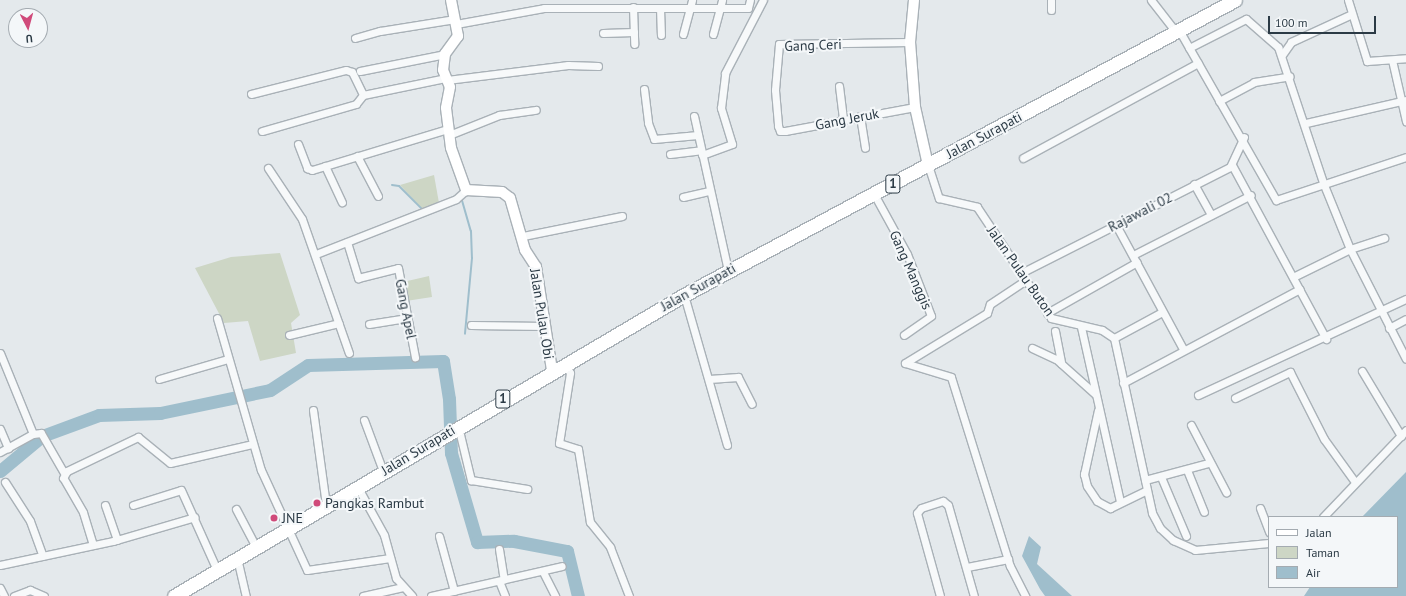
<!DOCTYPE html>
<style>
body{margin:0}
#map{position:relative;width:1406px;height:596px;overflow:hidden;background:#e4e9ec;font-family:"PT Sans",sans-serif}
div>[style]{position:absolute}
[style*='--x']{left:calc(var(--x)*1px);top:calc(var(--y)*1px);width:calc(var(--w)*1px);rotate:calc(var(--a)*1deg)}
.green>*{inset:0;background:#cdd6c5}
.water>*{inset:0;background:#9fbecc}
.stream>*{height:2px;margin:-1px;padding:0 1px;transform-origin:1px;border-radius:1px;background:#9fbecc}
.river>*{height:13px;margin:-6.5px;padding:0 6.5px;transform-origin:6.5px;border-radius:6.5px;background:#9fbecc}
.roads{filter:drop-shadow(1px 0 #a9b1b7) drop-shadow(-1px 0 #a9b1b7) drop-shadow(0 1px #a9b1b7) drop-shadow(0 -1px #a9b1b7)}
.street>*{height:7px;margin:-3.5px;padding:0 3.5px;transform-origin:3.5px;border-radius:3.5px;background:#f7f9fa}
.secondary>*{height:10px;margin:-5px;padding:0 5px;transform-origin:5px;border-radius:5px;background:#fff}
.highway>*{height:13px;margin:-6.5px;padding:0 6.5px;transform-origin:6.5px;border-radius:6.5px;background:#fff}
.dots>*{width:11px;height:11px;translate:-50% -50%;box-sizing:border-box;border:2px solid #f4f7f9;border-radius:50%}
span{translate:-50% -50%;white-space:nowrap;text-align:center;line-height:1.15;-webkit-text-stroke:4px #f4f7f9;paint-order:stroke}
.shield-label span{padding:1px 3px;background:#f4f7f9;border:1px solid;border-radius:3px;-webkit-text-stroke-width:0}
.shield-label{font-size:13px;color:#2b3a45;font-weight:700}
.street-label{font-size:14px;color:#2b3a45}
.poi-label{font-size:14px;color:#2b3a45}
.left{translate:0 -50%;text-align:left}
.legend{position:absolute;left:1268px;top:516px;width:130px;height:72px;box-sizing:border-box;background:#f4f7f9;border:1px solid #a4abb1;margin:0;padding:5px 7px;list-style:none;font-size:12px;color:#2b3a45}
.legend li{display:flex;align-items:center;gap:8px;height:20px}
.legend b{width:20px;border:1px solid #a4abb1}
.north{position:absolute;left:8px;top:8px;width:40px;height:40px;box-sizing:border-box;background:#f4f7f9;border:1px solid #a4abb1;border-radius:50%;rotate:174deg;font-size:11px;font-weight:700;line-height:16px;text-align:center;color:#2b3a45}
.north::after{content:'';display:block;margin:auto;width:14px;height:18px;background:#d04a7a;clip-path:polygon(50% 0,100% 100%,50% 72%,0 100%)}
.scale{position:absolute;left:1268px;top:16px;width:108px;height:18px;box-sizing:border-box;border:2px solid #2b3a45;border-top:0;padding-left:5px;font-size:12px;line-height:14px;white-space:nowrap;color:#2b3a45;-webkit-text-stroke:3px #f4f7f9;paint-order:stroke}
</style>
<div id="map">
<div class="green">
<i style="clip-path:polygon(434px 175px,439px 203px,422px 209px,400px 185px)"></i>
<i style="clip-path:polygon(280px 253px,300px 315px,291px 323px,296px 353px,260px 361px,248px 321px,224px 323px,195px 268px,231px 257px)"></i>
<i style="clip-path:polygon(429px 276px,432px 297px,406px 301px,403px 282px)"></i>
</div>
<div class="water">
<i style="clip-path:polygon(1406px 472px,1406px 596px,1304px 596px,1310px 587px,1397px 587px,1397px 517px,1362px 517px)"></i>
<i style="clip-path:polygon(1029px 536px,1041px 547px,1037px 564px,1072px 596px,1045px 596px,1040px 589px,1022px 556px)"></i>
</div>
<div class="stream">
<i style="--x:392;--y:185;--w:7;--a:8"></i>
<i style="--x:399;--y:186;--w:33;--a:45"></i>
<i style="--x:461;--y:197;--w:35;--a:74"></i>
<i style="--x:471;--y:231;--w:27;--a:88"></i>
<i style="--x:472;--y:258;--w:76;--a:95.3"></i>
</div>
<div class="river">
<i style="--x:0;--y:471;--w:55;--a:-39.8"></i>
<i style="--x:42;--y:436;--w:61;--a:-20.2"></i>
<i style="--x:99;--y:415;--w:61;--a:-1.9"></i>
<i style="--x:160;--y:413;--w:112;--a:-11.8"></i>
<i style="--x:270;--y:390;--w:45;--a:-33.3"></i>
<i style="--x:308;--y:365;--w:135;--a:-1.7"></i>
<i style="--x:443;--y:361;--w:38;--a:81"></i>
<i style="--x:449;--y:399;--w:54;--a:87.9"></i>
<i style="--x:451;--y:453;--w:93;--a:73.7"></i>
<i style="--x:477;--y:542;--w:37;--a:-2"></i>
<i style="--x:514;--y:541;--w:54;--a:10.7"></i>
<i style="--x:567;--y:551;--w:46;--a:76.3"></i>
</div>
<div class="roads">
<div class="street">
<i style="--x:1151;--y:0;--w:41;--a:52"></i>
<i style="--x:1348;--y:0;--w:64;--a:72.7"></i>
<i style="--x:1367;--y:61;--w:39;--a:-4"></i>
<i style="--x:633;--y:7;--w:37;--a:88"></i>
<i style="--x:660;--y:8;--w:27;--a:88"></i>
<i style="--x:1051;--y:10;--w:10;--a:-90"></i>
<i style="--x:456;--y:24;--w:89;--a:-10.3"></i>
<i style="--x:544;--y:8;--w:204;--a:0"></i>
<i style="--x:748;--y:8;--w:8;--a:-76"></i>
<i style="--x:1179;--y:30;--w:196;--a:60.3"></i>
<i style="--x:1276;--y:200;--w:137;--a:-18.3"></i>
<i style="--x:603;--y:33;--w:31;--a:-2"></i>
<i style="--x:683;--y:34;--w:35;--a:-75"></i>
<i style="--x:713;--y:34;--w:35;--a:-75"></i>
<i style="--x:355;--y:38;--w:26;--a:-16"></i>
<i style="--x:380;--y:31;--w:76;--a:-9.1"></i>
<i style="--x:910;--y:42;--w:131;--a:179.1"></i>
<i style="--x:779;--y:44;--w:46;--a:95"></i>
<i style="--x:775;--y:90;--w:36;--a:85"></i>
<i style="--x:778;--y:126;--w:5;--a:68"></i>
<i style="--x:780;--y:131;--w:5;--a:0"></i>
<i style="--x:785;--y:131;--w:132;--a:-10.5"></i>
<i style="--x:1189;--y:48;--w:64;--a:-27"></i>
<i style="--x:1246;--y:19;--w:43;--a:41.2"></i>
<i style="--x:1278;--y:47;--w:145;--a:71.6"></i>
<i style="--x:1324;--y:185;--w:69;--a:67.9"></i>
<i style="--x:1350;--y:249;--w:123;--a:63"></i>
<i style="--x:1282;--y:55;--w:16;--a:-55"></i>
<i style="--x:1291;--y:42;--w:67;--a:-24.7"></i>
<i style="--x:1392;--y:60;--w:63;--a:77.1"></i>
<i style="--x:360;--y:71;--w:87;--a:-11.3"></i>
<i style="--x:447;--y:80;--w:122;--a:-7.1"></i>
<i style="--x:568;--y:65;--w:30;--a:2"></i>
<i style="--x:839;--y:86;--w:33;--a:83"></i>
<i style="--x:644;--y:89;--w:34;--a:83"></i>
<i style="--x:648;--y:123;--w:17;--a:69"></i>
<i style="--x:654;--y:139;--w:44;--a:-5.2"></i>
<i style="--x:251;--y:94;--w:98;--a:-14.2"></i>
<i style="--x:346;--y:70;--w:6;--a:18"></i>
<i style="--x:352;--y:72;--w:25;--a:64"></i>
<i style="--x:363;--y:95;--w:11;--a:128"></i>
<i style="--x:356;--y:104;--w:98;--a:164"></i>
<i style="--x:363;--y:95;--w:85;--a:-11.6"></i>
<i style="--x:1219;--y:101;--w:40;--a:-28"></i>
<i style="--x:1254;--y:82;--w:36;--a:-9"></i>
<i style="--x:694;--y:116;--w:159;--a:77.6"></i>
<i style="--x:860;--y:116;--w:32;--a:81"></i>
<i style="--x:1306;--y:123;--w:103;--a:-13"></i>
<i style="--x:449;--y:135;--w:54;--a:-21.8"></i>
<i style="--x:499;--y:115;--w:37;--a:-8"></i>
<i style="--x:298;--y:144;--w:26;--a:69"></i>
<i style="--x:307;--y:168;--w:5;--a:22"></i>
<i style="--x:312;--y:170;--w:142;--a:-16.8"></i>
<i style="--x:670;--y:154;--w:31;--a:-7"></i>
<i style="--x:702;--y:155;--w:32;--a:-20"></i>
<i style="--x:732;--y:144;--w:38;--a:-107"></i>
<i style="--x:721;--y:108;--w:35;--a:-83"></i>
<i style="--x:725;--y:73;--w:82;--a:-62.5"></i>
<i style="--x:357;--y:156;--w:45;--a:62.3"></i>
<i style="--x:1023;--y:158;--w:199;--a:-28.5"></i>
<i style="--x:928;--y:165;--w:35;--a:72"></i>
<i style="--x:939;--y:198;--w:39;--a:13"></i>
<i style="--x:977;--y:207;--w:133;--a:56.3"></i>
<i style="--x:1051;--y:318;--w:52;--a:13.2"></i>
<i style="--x:1102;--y:330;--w:14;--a:34"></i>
<i style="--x:1114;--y:338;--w:179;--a:77.7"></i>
<i style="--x:1152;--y:513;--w:17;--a:62"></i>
<i style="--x:1160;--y:528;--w:18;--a:43"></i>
<i style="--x:1173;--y:540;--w:24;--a:24"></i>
<i style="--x:1195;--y:550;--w:74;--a:-5.4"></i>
<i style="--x:1232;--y:165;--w:198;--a:61.6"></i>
<i style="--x:325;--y:166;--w:40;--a:65"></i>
<i style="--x:268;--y:168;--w:61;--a:56.3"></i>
<i style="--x:302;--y:219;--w:142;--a:70.7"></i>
<i style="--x:1194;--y:184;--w:35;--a:61"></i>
<i style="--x:874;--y:194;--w:68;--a:61.2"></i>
<i style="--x:907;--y:254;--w:66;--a:68.8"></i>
<i style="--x:931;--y:316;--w:33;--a:145"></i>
<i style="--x:683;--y:197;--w:27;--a:-13"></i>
<i style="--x:1116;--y:225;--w:141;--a:61.6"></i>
<i style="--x:523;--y:236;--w:101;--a:-11.4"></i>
<i style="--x:347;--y:242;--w:38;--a:73"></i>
<i style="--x:358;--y:278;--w:41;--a:-14"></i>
<i style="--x:398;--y:268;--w:91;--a:79.2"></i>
<i style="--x:316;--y:254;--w:150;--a:-21.4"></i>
<i style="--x:456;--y:199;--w:13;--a:-42"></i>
<i style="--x:1133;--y:255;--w:132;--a:-27"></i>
<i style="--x:1021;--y:273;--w:234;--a:-26.9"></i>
<i style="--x:1230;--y:167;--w:33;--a:-65"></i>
<i style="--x:1293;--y:277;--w:64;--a:-26.2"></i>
<i style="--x:1350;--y:249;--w:36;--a:-18"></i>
<i style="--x:684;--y:295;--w:156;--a:74"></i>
<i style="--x:1047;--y:313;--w:103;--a:-29.5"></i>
<i style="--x:217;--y:318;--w:158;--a:73.9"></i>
<i style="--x:261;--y:470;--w:110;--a:65.3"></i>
<i style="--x:307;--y:570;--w:84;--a:-8.2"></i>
<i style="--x:369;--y:324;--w:39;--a:-9"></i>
<i style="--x:471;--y:325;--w:74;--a:0.8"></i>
<i style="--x:1081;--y:327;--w:179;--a:77.4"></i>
<i style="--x:1389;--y:328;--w:19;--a:-28"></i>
<i style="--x:1055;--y:331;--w:33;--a:79"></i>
<i style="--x:289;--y:335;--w:51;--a:-13.5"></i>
<i style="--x:1114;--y:338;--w:55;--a:-28.4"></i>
<i style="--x:1032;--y:348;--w:26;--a:25"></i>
<i style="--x:1056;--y:359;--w:52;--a:41.9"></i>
<i style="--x:0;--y:353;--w:87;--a:67.8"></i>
<i style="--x:33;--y:434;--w:8;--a:-7"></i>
<i style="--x:41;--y:433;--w:46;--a:60.1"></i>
<i style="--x:565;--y:363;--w:11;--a:63"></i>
<i style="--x:570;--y:373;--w:71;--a:98.9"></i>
<i style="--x:559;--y:443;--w:20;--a:18"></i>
<i style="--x:578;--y:449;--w:74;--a:80.7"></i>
<i style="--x:590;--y:522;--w:32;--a:51"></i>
<i style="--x:610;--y:547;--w:53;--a:68.8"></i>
<i style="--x:905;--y:363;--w:48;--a:16.9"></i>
<i style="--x:951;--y:377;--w:198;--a:72.7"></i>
<i style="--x:1010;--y:566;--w:34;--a:63"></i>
<i style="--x:905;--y:363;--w:96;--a:-31.4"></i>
<i style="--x:987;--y:313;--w:9;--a:-72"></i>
<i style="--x:990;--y:304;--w:43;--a:-33.7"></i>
<i style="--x:1362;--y:371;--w:76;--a:59"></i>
<i style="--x:159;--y:379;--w:72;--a:-16.2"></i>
<i style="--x:709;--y:379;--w:29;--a:-4"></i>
<i style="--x:738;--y:377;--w:30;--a:63"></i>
<i style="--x:1123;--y:383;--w:200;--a:-28"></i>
<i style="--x:1198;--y:395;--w:229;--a:-24.8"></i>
<i style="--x:1235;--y:398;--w:61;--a:-25.3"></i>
<i style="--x:1290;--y:372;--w:75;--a:63.1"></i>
<i style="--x:1324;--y:439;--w:53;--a:54.2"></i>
<i style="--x:313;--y:410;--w:96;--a:82.2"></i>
<i style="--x:1098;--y:410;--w:66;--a:102.3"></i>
<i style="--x:1084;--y:474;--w:12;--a:76"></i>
<i style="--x:1087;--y:486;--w:18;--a:56"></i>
<i style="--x:1097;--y:501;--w:15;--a:28"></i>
<i style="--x:1110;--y:508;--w:41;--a:-25.9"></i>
<i style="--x:364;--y:420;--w:54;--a:69.6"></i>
<i style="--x:1191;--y:425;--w:76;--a:62.4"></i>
<i style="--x:458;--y:426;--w:56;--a:76.5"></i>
<i style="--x:471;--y:480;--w:57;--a:9.1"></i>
<i style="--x:0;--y:429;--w:21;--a:67"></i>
<i style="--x:0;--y:452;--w:38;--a:-29"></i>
<i style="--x:1187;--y:470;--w:45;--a:68"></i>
<i style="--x:1161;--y:477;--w:64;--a:67"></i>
<i style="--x:1145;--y:480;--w:65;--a:-15.1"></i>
<i style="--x:5;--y:482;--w:46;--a:57.3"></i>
<i style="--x:30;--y:521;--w:37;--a:70"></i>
<i style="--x:357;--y:486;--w:56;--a:61.1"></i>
<i style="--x:384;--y:535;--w:45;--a:74.4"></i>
<i style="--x:396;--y:578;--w:24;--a:48"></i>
<i style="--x:105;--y:505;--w:37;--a:71"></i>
<i style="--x:133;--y:505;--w:50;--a:-17.4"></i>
<i style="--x:181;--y:490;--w:88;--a:65.8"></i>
<i style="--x:1260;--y:508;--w:26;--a:69"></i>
<i style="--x:236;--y:509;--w:43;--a:62.2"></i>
<i style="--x:1323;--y:517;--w:120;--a:-46.3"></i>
<i style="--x:439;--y:536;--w:57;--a:74.7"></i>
<i style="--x:93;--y:545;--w:34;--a:-107"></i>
<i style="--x:83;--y:512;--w:39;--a:-120"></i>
<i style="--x:63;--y:478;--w:8;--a:-60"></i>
<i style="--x:67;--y:471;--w:79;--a:-25.6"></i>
<i style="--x:138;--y:437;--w:41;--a:39.1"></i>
<i style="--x:170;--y:463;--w:84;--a:-13"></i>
<i style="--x:499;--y:549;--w:31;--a:81"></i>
<i style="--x:237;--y:558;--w:39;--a:77"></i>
<i style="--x:0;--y:565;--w:116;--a:-12"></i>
<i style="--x:113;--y:541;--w:85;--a:-16.3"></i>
<i style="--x:967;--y:567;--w:42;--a:-11"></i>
<i style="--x:543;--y:572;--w:27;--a:63"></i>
<i style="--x:499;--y:581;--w:16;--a:68"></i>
<i style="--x:0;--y:588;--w:9;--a:63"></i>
<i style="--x:14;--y:596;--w:17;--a:-21"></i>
<i style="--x:30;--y:590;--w:15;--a:23"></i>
<i style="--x:363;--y:596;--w:41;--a:-12.7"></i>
<i style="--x:431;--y:596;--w:134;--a:-12.9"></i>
<i style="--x:940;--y:596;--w:86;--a:-105.5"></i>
<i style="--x:917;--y:513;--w:6;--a:-51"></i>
<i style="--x:921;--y:508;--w:23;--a:-18"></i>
<i style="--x:943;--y:501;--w:6;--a:39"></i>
<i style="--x:948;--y:505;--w:95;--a:74.1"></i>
</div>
<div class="secondary">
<i style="--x:451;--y:0;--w:37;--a:79"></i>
<i style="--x:458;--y:36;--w:22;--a:126"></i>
<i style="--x:445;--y:54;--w:16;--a:97"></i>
<i style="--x:443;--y:70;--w:18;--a:68"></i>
<i style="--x:450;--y:87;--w:21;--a:101"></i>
<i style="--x:446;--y:108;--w:40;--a:82.9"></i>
<i style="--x:451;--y:148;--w:45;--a:70.3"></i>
<i style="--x:466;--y:190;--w:36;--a:3"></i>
<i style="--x:502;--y:192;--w:10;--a:37"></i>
<i style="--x:510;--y:198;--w:54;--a:73.9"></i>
<i style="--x:525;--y:250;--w:20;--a:57"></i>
<i style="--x:536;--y:267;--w:104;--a:81.2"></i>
<i style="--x:914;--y:0;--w:42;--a:95.4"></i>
<i style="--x:910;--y:42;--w:65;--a:85.6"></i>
<i style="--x:915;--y:107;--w:59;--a:77.4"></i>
</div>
<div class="highway">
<i style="--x:174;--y:596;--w:592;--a:-30.55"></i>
<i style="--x:684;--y:295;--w:625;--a:-28.16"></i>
</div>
</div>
<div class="dots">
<i style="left:317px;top:503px;background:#d04a7a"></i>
<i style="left:274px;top:518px;background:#d04a7a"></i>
</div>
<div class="shield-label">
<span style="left:893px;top:184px">1</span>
<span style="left:503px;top:399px">1</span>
</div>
<div class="street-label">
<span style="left:813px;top:45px;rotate:-2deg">Gang Ceri</span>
<span style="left:847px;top:119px;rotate:-11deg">Gang Jeruk</span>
<span style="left:984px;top:135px;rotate:-28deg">Jalan Surapati</span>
<span style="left:1140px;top:212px;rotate:-27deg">Rajawali 02</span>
<span style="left:911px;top:270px;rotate:66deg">Gang Manggis</span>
<span style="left:1021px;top:271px;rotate:55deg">Jalan Pulau Buton</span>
<span style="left:698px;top:287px;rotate:-29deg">Jalan Surapati</span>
<span style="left:406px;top:309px;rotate:79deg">Gang Apel</span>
<span style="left:542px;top:314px;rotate:81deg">Jalan Pulau Obi</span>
<span style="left:418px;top:450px;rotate:-31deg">Jalan Surapati</span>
</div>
<div class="poi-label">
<span class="left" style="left:325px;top:503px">Pangkas Rambut</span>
<span class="left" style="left:282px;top:518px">JNE</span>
</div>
<ul class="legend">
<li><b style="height:5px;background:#fff"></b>Jalan</li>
<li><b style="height:11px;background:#cdd6c5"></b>Taman</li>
<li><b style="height:11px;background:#9fbecc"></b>Air</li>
</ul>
<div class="north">U</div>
<div class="scale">100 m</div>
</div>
